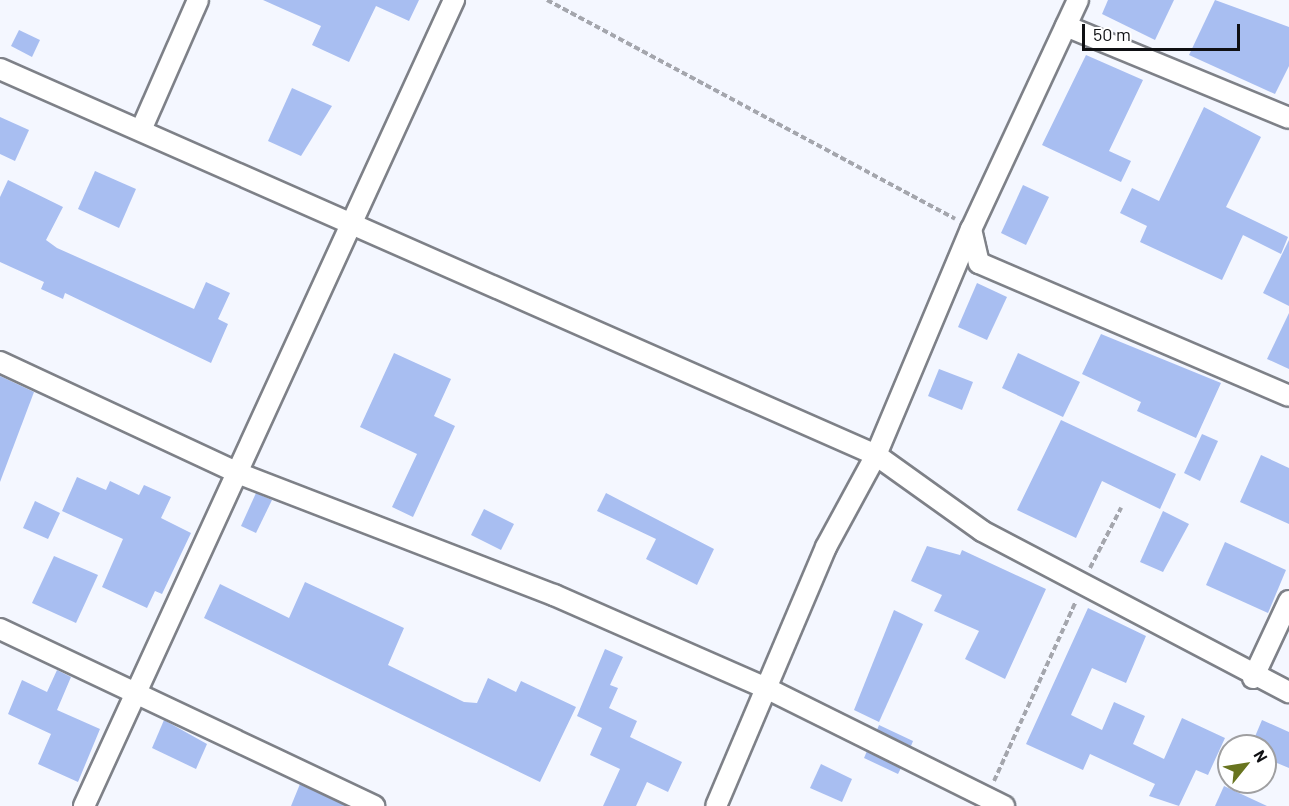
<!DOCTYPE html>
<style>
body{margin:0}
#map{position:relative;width:1289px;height:806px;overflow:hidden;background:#f4f7ff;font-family:Barlow,sans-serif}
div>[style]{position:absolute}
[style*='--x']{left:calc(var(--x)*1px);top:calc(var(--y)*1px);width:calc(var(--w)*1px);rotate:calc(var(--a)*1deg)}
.building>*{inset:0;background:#a8bef1}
.path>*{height:4px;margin-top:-2px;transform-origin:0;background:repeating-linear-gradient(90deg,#a4a6ad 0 6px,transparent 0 9px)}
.roads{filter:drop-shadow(2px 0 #7e8188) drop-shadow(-2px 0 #7e8188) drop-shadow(0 2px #7e8188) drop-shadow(0 -2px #7e8188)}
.street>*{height:20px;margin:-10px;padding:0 10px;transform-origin:10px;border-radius:10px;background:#fff}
span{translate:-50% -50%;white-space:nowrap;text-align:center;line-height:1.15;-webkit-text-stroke:6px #fff;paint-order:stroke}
.north{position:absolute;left:1217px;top:734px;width:60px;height:60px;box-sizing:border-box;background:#fff;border:2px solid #9f9fa1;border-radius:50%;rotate:60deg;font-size:16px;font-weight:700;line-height:24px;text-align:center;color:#0f1013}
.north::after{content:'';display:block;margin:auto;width:21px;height:27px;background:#68741f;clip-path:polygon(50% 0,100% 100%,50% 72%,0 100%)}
.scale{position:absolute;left:1082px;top:24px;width:158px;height:27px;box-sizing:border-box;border:3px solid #0f1013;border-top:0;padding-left:8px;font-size:18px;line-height:21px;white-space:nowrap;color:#0f1013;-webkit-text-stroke:4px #fff;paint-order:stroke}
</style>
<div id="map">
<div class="building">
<i style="clip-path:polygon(263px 0,419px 0,409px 21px,376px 6px,349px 62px,312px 45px,321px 26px)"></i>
<i style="clip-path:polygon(1108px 0,1174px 0,1155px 40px,1102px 14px)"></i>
<i style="clip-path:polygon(1215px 0,1289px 27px,1289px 66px,1275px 94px,1189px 55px)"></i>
<i style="clip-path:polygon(19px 30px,40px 40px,32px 57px,11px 46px)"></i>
<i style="clip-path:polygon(1086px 55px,1143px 80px,1109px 151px,1131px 161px,1121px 182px,1042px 145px)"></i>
<i style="clip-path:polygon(292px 88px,332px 106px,301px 156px,268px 141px)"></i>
<i style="clip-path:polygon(1204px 107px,1261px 137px,1226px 207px,1288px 237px,1281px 254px,1243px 235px,1222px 280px,1140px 242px,1147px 226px,1120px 213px,1132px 188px,1159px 201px)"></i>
<i style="clip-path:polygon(0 117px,29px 130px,15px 161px,0 154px)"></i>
<i style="clip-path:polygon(95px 171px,136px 189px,119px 228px,78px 209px)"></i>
<i style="clip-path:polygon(8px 180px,63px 207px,46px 240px,57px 248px,194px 309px,206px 282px,230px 293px,218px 319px,228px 324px,211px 363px,65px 293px,63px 299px,41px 289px,44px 282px,0 262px,0 197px)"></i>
<i style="clip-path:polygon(1023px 185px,1049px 197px,1026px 245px,1001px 233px)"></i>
<i style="clip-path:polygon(1289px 240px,1289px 306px,1263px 293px)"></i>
<i style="clip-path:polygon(977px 283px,1007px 297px,987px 340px,958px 327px)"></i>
<i style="clip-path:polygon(1289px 313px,1289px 369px,1267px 359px)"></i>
<i style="clip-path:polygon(1101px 334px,1221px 383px,1196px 438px,1137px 411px,1141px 402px,1082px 374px)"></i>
<i style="clip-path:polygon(394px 353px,451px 379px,434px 416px,455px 426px,413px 517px,392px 507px,417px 454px,360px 427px)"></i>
<i style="clip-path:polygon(1018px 353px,1080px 382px,1063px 417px,1002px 388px)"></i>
<i style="clip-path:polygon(939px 369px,973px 382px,962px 410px,928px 396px)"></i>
<i style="clip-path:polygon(0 376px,34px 392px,0 482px)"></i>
<i style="clip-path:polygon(1061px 420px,1176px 474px,1160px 509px,1102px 481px,1076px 538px,1017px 510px)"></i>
<i style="clip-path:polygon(1202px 434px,1218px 441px,1200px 481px,1184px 473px)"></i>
<i style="clip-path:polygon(1261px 455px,1289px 468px,1289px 524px,1240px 502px)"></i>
<i style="clip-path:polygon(77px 477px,106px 490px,110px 481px,139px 495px,144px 485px,171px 497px,161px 518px,191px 533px,162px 594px,155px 591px,147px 608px,102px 587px,123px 539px,62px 511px)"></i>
<i style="clip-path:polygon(256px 493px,272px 500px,256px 533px,241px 526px)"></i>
<i style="clip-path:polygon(606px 493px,714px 549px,697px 585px,646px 559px,656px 539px,597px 511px)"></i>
<i style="clip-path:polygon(35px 501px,60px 513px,48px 539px,23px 528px)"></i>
<i style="clip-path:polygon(484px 509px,514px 524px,501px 550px,471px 535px)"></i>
<i style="clip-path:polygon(1163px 511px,1189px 524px,1163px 572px,1140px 562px)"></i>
<i style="clip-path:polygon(1225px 542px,1286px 570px,1268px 613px,1206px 585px)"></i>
<i style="clip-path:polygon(927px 546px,960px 555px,962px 550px,1046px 589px,1005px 679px,965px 659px,979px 631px,934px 611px,942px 595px,911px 581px)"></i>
<i style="clip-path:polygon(54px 556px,98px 575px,76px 623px,32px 603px)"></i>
<i style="clip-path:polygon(305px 582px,404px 628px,388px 665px,464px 702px,477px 703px,488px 678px,516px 692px,521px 681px,576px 707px,540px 782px,204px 618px,220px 584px,289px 618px)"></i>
<i style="clip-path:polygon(1088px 608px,1146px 636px,1126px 683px,1092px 668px,1071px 715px,1102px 730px,1114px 702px,1145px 716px,1133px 744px,1164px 759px,1182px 718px,1225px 738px,1208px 775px,1196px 770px,1179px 806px,1149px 796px,1155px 784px,1090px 754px,1083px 770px,1026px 744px)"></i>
<i style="clip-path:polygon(894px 610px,923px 624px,879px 722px,854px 710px)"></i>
<i style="clip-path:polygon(605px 649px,623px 657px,610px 685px,618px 688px,609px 708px,637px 721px,630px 737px,682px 762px,668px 792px,647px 782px,636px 806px,603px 806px,620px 769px,590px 755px,602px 728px,577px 716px)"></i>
<i style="clip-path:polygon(57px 670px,71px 677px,57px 710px,100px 729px,78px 782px,38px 764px,51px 734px,8px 714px,22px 680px,47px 692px)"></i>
<i style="clip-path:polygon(164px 720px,207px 744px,196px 769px,152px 748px)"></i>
<i style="clip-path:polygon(1262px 720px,1289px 732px,1289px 768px,1265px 758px,1265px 746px,1251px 746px)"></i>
<i style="clip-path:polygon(879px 725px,913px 741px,911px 746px,877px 730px)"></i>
<i style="clip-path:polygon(867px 751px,901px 768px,898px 774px,864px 758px)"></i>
<i style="clip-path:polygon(821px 764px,852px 779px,842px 802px,810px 788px)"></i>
<i style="clip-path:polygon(300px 784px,346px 806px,291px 806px)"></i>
<i style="clip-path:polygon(1224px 786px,1267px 806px,1215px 806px)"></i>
</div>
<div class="path">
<i style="--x:547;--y:0;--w:463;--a:28.2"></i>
<i style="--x:1090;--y:568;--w:68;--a:-62.7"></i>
<i style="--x:994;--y:781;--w:196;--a:-65.5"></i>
</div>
<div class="roads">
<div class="street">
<i style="--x:1078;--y:0;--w:253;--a:115"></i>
<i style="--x:971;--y:229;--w:245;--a:112.8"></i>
<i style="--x:876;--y:455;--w:130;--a:35.6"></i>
<i style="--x:982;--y:531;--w:347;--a:27.7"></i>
<i style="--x:1066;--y:26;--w:241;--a:22.4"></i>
<i style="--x:0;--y:69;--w:957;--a:23.78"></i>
<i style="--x:876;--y:455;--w:105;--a:118.5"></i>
<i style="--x:826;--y:547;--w:281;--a:113"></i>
<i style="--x:141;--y:130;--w:142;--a:-66.3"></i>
<i style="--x:971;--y:229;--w:35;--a:77"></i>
<i style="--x:979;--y:263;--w:337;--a:23.2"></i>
<i style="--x:0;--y:362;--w:265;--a:25"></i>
<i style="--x:240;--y:474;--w:337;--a:21.1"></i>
<i style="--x:554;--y:595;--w:232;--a:23.7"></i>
<i style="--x:766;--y:688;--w:266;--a:26.4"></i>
<i style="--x:0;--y:629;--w:414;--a:25.3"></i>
<i style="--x:1253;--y:678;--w:85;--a:-64.9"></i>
<i style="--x:84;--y:806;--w:887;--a:-65.34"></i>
</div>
</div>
<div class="north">N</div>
<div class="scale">50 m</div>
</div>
